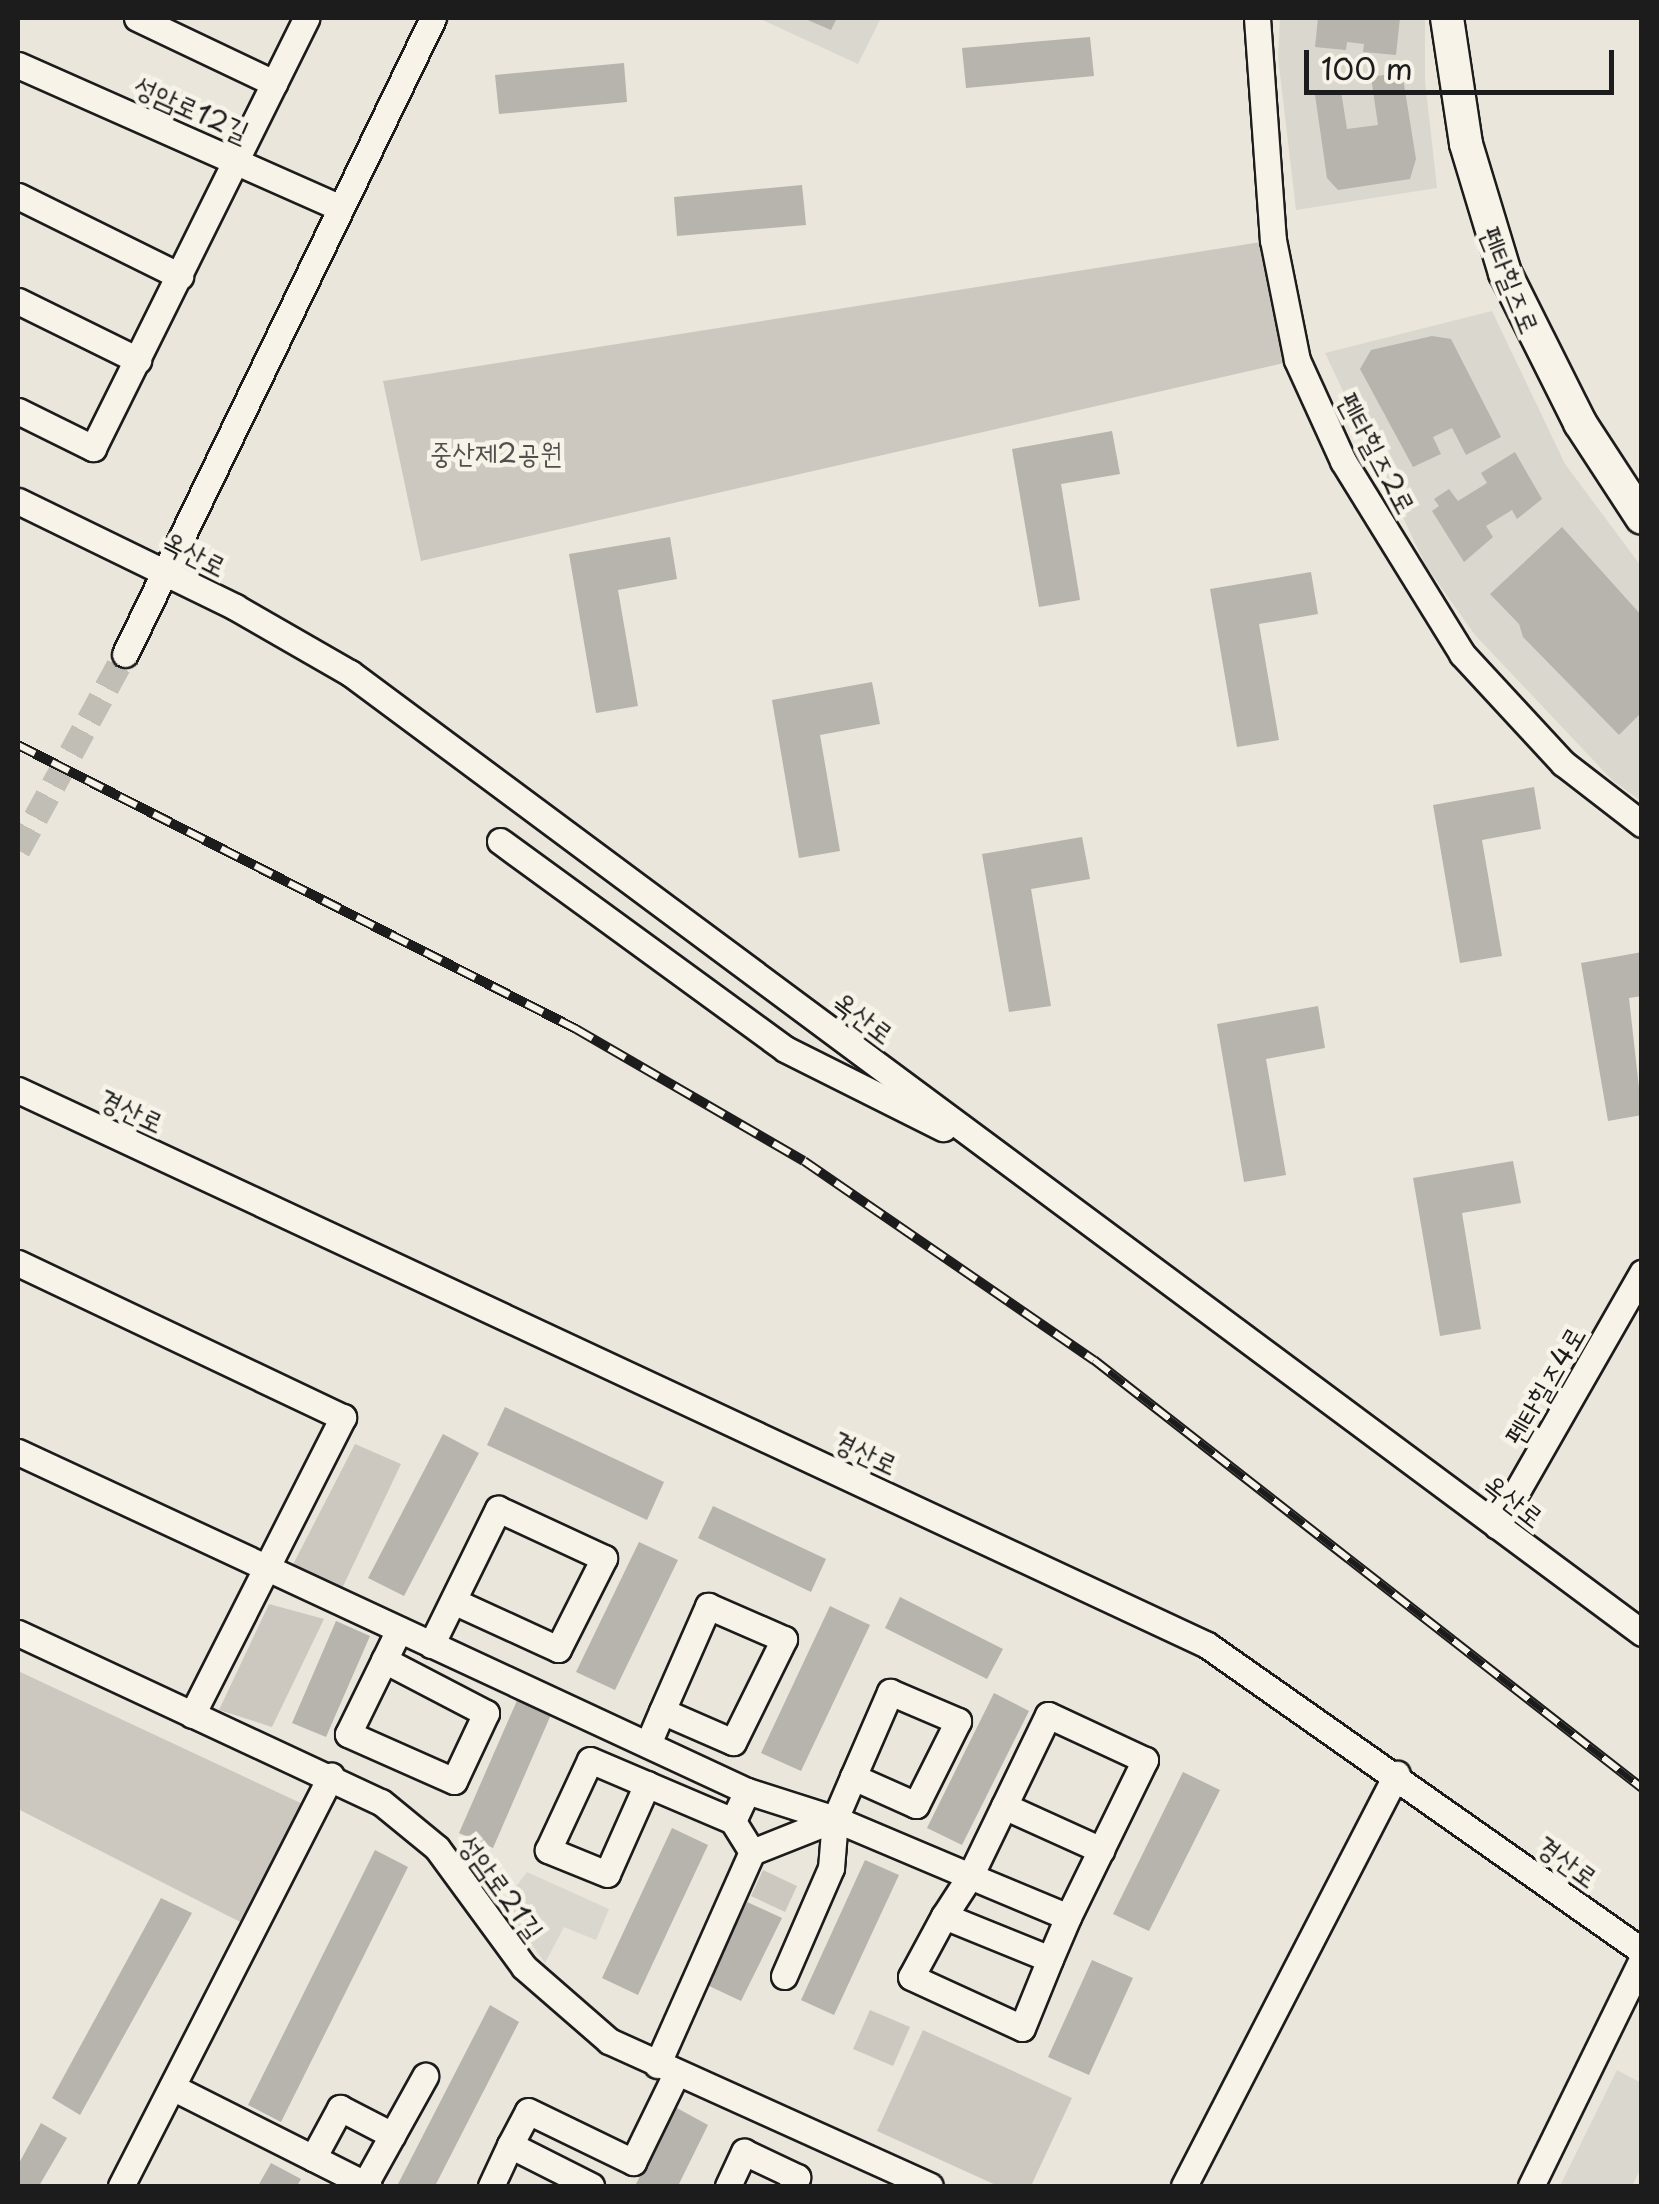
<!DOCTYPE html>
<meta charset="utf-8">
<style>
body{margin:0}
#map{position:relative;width:1659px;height:2204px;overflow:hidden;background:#eae6dc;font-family:"Playpen Sans","Poor Story",sans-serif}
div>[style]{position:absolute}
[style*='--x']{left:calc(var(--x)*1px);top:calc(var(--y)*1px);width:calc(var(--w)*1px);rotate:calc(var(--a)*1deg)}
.built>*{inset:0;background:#dad7ce}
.green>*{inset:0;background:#ccc8c0}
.building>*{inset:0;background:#b6b4ac}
.minor-tunnel>*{height:25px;margin-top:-12.5px;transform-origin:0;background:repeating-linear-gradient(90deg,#c1beb6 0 25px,transparent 0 37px)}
.roads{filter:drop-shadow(2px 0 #1c1c1c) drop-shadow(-2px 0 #1c1c1c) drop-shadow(0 2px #1c1c1c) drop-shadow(0 -2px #1c1c1c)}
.minor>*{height:25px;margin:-12.5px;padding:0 12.5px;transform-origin:12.5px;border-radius:12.5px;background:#f7f3e8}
.major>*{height:32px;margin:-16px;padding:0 16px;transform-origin:16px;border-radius:16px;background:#f7f3e8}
.rail>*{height:10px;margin-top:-5px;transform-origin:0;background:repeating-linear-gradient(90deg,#f7f3e8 0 19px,#1c1c1c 0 38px);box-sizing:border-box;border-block:2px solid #1c1c1c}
span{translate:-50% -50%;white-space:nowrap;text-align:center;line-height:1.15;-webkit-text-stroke:9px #f7f3e8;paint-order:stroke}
.street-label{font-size:28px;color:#1c1c1c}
.park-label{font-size:28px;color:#51504d}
.frame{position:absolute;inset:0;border:20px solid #1c1c1c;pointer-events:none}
.scale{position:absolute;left:1304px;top:50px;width:310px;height:45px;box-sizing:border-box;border:5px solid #1c1c1c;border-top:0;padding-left:12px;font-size:30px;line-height:35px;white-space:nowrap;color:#1c1c1c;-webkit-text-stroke:8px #f7f3e8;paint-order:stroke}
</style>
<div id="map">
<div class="built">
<i style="clip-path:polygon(758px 18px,881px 18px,858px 64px)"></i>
<i style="clip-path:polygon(1280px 18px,1425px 18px,1425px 81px,1437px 188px,1296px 210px,1278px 57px)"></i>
<i style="clip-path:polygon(1492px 311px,1565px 464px,1641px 566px,1641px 801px,1612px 780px,1475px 635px,1426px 566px,1325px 353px)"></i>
<i style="clip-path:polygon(527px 1872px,609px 1909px,596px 1940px,564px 1927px,545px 1963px,503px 1904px)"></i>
<i style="clip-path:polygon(1617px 2070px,1641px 2083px,1641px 2168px,1632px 2186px,1560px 2186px)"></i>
</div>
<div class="green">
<i style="clip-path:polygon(1273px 240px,1297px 360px,421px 561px,383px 381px)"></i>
<i style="clip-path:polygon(355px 1444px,401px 1464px,337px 1599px,284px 1582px)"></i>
<i style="clip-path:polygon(269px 1604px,324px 1619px,272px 1727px,219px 1710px)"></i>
<i style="clip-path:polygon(18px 1671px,322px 1813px,262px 1933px,18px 1809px)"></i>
<i style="clip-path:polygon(763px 1870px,797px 1886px,785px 1912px,751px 1896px)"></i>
<i style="clip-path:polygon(870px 2010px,910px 2027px,893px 2066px,853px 2049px)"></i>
<i style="clip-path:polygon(923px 2030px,1072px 2098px,1031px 2186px,998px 2186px,877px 2131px)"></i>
</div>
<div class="building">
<i style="clip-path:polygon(803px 18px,837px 18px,831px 30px)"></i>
<i style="clip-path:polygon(1318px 18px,1400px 18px,1396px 55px,1363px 52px,1364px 44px,1347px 42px,1346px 50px,1315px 47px)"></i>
<i style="clip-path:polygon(1090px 37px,1094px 76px,966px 88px,962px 48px)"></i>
<i style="clip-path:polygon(624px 63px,627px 102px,499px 114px,495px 75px)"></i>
<i style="clip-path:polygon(1402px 72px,1416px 159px,1410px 179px,1338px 190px,1327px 178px,1315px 95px,1341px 91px,1347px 129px,1378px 125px,1371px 77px)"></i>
<i style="clip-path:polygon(802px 185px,806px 225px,677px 236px,674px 197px)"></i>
<i style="clip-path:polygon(1432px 336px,1451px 339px,1501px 437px,1466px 455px,1452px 428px,1433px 437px,1441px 454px,1413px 467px,1360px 369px,1371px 350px)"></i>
<i style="clip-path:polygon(1112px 431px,1120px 474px,1061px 484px,1080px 600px,1039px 607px,1012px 449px)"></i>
<i style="clip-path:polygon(1515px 452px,1542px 499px,1517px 519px,1512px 510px,1486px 526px,1493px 537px,1464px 562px,1432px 511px,1439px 506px,1434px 499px,1449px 489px,1458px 501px,1487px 483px,1481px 473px)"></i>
<i style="clip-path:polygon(1562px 527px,1642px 616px,1642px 712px,1619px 735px,1523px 637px,1519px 624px,1490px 594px)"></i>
<i style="clip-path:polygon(670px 537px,677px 579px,618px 590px,638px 706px,596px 713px,569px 554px)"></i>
<i style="clip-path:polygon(1311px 572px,1318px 614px,1259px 624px,1279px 740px,1237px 747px,1210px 589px)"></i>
<i style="clip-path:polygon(872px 682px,880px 724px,820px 735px,840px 851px,799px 858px,772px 700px)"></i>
<i style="clip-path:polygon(1534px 787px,1541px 829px,1482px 840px,1502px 956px,1460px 963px,1433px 805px)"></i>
<i style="clip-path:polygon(1082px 837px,1090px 879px,1031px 889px,1051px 1006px,1009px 1012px,982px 854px)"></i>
<i style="clip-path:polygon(1642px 952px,1642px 996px,1629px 998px,1642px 1115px,1608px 1121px,1581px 963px)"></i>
<i style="clip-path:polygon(1318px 1006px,1325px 1048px,1266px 1059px,1286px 1175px,1244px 1182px,1217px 1024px)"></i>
<i style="clip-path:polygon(1513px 1161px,1521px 1203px,1462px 1213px,1481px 1329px,1440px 1336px,1413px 1178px)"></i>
<i style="clip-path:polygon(505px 1407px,664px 1482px,647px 1520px,487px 1445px)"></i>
<i style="clip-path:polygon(443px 1434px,479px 1453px,404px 1596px,368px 1578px)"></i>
<i style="clip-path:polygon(713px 1506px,826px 1559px,811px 1592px,698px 1538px)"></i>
<i style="clip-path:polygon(639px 1542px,678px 1560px,615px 1690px,576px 1672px)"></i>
<i style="clip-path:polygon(900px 1597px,1003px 1649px,987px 1679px,885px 1628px)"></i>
<i style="clip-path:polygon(830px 1606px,870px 1625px,801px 1771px,761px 1753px)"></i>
<i style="clip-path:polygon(336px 1621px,370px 1636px,326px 1737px,292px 1723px)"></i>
<i style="clip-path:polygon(994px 1693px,1029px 1711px,962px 1845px,927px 1828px)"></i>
<i style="clip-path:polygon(519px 1696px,553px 1710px,493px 1848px,459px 1833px)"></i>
<i style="clip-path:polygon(1183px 1772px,1220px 1790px,1149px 1931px,1113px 1914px)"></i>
<i style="clip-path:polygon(672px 1828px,708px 1845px,638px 1995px,602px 1978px)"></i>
<i style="clip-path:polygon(375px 1850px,408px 1867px,281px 2122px,248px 2105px)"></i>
<i style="clip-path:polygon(865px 1860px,899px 1875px,834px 2015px,801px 2000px)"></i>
<i style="clip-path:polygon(161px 1898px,192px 1913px,80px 2115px,52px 2098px)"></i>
<i style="clip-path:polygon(747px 1902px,782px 1918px,741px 2001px,707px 1985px)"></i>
<i style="clip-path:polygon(1092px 1960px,1133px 1978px,1089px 2075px,1048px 2057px)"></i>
<i style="clip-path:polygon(490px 2005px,519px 2022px,435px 2186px,397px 2186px)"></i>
<i style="clip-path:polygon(675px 2107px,708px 2125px,678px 2186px,635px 2186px)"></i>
<i style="clip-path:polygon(41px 2123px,67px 2138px,39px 2186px,18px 2186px,18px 2165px)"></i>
<i style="clip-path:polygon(271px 2163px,301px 2179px,297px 2186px,258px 2186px)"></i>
</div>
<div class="minor-tunnel">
<i style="--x:18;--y:850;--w:223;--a:-61.4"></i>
</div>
<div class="roads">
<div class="minor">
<i style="--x:137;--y:18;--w:152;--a:25.4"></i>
<i style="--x:1257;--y:18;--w:223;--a:85.9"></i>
<i style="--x:1273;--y:240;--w:122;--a:78.7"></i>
<i style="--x:1297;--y:360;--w:111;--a:65.5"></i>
<i style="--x:1343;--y:461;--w:227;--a:58.3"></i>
<i style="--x:1462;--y:654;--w:149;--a:47.2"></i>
<i style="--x:1563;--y:763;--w:100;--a:37.7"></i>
<i style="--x:18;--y:65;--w:353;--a:23.9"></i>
<i style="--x:18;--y:196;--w:181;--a:26.3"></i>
<i style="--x:18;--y:301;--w:134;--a:26.2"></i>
<i style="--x:18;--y:411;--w:84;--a:26.3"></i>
<i style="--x:93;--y:448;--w:480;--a:-63.6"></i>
<i style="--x:18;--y:501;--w:242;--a:26"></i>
<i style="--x:235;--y:607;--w:133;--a:29.9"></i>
<i style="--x:350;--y:673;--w:1610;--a:36.61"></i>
<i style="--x:125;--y:654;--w:707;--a:-64.16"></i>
<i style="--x:500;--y:841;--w:353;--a:36.1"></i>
<i style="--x:785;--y:1049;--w:177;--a:26.6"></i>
<i style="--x:18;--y:1090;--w:1312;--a:25.02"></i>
<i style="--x:1207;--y:1645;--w:532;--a:35.12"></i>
<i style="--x:18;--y:1263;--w:360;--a:25.4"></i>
<i style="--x:343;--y:1417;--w:334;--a:116.9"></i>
<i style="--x:18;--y:1452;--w:804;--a:24.94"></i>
<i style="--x:1497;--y:1526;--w:292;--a:-60.2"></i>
<i style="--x:18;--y:1633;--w:400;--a:25"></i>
<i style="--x:381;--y:1802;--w:72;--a:39.4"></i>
<i style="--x:437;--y:1848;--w:147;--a:53.8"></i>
<i style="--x:524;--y:1967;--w:113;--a:41"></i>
<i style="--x:609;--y:2041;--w:352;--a:24.3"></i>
<i style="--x:431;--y:1645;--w:152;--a:-63.8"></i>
<i style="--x:498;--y:1509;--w:117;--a:24.8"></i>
<i style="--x:604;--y:1558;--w:102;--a:116.8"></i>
<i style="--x:558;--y:1649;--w:115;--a:-155.4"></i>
<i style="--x:384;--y:1660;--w:115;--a:27.5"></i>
<i style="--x:486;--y:1713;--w:75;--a:115.2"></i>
<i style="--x:454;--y:1781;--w:116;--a:-156.1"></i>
<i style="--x:348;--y:1734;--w:116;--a:-63.9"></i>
<i style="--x:648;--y:1744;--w:36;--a:-67"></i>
<i style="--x:662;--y:1711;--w:115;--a:-66.3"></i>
<i style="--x:708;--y:1606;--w:83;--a:23.5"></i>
<i style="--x:784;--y:1639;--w:115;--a:116.3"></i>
<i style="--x:733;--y:1742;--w:77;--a:-156.4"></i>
<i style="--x:647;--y:1784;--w:98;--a:114"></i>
<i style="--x:607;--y:1874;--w:64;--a:-157.9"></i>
<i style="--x:548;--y:1850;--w:99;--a:-65"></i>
<i style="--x:590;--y:1760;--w:155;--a:23.1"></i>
<i style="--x:1004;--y:1806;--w:107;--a:24.4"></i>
<i style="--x:752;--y:1852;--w:36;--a:-122"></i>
<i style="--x:733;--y:1821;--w:33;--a:-65"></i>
<i style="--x:747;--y:1791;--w:92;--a:17.7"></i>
<i style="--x:835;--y:1819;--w:147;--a:22.9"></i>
<i style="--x:970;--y:1876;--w:106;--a:22.7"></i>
<i style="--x:1068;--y:1917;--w:175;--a:-63.9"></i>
<i style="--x:1145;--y:1760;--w:107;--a:-155.1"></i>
<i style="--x:1048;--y:1715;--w:179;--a:115.8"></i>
<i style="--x:970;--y:1876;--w:48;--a:123"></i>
<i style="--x:944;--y:1916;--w:114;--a:22.1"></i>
<i style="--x:1050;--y:1959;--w:46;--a:-66.8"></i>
<i style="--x:944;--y:1916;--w:69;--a:118.4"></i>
<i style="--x:911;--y:1977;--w:122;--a:24.7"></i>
<i style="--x:1022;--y:2028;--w:74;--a:-67.9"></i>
<i style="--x:784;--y:1976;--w:118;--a:-66.5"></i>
<i style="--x:831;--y:1868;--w:49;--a:-85.3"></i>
<i style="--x:657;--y:2065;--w:233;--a:-66"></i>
<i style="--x:752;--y:1852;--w:89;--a:-21.7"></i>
<i style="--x:835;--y:1819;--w:46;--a:-66.8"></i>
<i style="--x:853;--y:1777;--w:93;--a:-66.5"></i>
<i style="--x:890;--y:1692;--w:74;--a:23.1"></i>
<i style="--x:958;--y:1721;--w:94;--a:116.6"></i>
<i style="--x:916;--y:1805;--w:69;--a:-156"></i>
<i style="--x:172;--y:2087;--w:220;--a:26.7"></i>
<i style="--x:510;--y:2145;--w:38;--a:-62"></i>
<i style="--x:528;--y:2111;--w:117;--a:25.9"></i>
<i style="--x:633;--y:2162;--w:98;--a:-64"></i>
<i style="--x:313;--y:2158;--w:57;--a:-61.6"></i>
<i style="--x:340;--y:2108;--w:59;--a:27.4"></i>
<i style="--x:365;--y:2184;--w:124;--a:-60.9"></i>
<i style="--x:121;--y:2186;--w:461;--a:-62.9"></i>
<i style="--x:491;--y:2186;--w:45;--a:-65.1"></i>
<i style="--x:510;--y:2145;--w:91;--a:26.8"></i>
<i style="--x:728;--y:2186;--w:38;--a:-65"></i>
<i style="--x:744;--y:2152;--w:59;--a:25.3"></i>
<i style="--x:797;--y:2177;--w:10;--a:119"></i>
<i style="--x:1184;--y:2186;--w:464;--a:-62.7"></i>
<i style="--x:1531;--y:2186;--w:253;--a:-63.9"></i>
</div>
<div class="major">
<i style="--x:1447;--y:18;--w:127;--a:81.4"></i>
<i style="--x:1466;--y:144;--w:135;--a:73.2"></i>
<i style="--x:1505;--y:273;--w:168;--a:63.4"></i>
<i style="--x:1580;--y:423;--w:113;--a:56.9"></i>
</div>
</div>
<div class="rail">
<i style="--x:18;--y:745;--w:626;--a:26.97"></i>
<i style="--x:576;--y:1029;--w:263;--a:30.1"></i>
<i style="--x:804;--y:1161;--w:352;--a:34.5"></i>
<i style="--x:1094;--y:1360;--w:695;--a:37.99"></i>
</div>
<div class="street-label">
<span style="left:192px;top:108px;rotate:24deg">성암로12길</span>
<span style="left:1511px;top:280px;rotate:68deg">펜타힐즈로</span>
<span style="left:1378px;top:453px;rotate:62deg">펜타힐즈2로</span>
<span style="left:195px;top:553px;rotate:27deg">옥산로</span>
<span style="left:864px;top:1017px;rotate:37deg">옥산로</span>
<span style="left:132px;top:1110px;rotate:25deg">경산로</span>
<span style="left:1544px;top:1385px;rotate:-60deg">펜타힐즈4로</span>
<span style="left:866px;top:1452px;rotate:25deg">경산로</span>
<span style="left:1514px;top:1500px;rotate:38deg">옥산로</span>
<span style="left:1568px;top:1861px;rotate:36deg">경산로</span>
<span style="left:502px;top:1887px;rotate:54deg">성암로21길</span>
</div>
<div class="park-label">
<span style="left:496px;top:452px">중산제2공원</span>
</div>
<div class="frame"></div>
<div class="scale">100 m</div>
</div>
